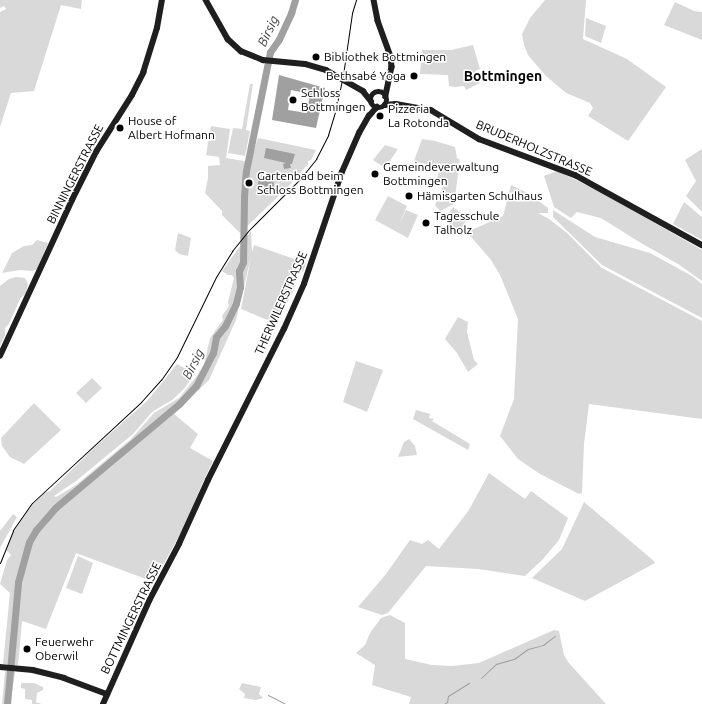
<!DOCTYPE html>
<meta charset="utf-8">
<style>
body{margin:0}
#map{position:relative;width:702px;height:704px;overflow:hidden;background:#fff;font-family:Ubuntu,sans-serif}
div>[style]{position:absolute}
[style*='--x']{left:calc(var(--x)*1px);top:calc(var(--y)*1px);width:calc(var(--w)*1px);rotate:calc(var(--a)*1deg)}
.green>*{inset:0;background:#d9d9d9}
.water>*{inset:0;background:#a0a0a0}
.round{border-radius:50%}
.stream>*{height:1px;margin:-0.5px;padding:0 0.5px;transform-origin:0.5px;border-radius:0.5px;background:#a0a0a0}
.river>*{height:7px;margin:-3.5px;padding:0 3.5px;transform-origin:3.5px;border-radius:3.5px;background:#a0a0a0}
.secondary>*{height:5.5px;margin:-2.75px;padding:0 2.75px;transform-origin:2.75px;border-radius:2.75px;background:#1f1f1f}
.secondary>.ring{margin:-2.75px;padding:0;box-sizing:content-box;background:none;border:5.5px solid #1f1f1f;border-radius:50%}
.tram>*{height:1px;margin:-0.5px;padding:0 0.5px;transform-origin:0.5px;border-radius:0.5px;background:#000}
.dots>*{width:11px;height:11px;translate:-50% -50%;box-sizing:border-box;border:2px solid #fff;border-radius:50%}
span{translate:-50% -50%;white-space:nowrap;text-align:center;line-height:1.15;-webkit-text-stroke:3px #fff;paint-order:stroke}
.poi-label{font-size:12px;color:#000}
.left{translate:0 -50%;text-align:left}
.right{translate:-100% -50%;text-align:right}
.street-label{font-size:12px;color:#000}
.water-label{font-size:13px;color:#414141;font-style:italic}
.quarter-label{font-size:14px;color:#000;font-weight:700}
</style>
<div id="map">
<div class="green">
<i style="clip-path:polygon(0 0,82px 0,81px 9px,61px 5px,34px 91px,11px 93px,0 127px,0 12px,6px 9px,4px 6px,0 8px)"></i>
<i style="clip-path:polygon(545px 0,586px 0,583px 39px,627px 59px,666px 87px,628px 141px,588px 116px,593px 108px,590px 103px,566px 93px,546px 76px,528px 55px,524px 45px,522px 34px,530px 18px)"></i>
<i style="clip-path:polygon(675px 2px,694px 11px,702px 12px,702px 40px,664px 25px)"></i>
<i style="clip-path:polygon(586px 18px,606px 26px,601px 43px,585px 36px)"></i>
<i style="clip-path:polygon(473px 45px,480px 69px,475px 71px,480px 83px,466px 90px,464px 86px,455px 87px,449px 86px,448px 75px,420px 74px,422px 50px,451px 50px)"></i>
<i style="clip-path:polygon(250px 84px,253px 84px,246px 130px,250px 131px,245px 156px,228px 153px,233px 128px,242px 129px)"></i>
<i style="clip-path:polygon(211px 126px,230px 129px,226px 158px,250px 162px,258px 138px,316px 150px,311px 160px,308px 161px,308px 164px,287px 188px,240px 233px,222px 215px,222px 211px,205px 193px,208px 178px,208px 166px,220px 165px,219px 157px,206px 155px)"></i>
<i style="clip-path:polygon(422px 139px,435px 141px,455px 147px,457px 158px,460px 160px,454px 204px,440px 211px,435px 205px,445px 181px,437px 178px,440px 168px,414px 161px)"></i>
<i style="clip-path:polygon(385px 145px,398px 149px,385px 168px,373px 160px)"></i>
<i style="clip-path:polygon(702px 149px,702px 212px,686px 196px,696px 181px,685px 160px)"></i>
<i style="clip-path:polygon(557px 171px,597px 190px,702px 250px,702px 281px,678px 264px,641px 243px,601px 218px,577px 212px,571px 218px,554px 207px,544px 176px)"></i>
<i style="clip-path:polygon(511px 185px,528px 193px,548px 208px,548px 213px,538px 213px,549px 219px,567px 233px,602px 268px,702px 321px,702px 419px,589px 404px,584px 444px,582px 493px,579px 494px,540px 474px,518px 459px,500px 436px,514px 399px,518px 319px,500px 275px,491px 260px,467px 232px,503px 216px)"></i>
<i style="clip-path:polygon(388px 196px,407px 206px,399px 225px,406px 210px,418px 215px,408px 238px,375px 220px)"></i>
<i style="clip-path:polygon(684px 202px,702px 217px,702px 240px,673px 224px)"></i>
<i style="clip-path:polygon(453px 207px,468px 218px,459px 231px,444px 220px)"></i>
<i style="clip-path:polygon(553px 210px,595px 237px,650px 253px,692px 276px,702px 284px,702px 318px,602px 265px,553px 217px)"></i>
<i style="clip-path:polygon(251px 231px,252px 252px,254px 245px,306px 263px,303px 272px,293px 268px,287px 282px,296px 285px,277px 324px,241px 309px,251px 257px,236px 320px,209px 380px,174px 414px,198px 434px,190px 448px,213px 461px,202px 484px,185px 525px,154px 582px,76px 553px,46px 629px,22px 621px,18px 665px,3px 664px,10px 593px,0 584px,7px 560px,11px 555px,6px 550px,14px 531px,33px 504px,44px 493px,50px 491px,95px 447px,148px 400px,177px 364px,195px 374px,183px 390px,172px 400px,152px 412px,133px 434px,76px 481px,54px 496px,56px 497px,76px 485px,131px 439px,154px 413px,179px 398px,196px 377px,204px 365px,210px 338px,223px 320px,222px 316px,229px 306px,228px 302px,234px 278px,232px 275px,228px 275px,222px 271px)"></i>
<i style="clip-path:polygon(178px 233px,191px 238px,188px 256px,179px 254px,175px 250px)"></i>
<i style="clip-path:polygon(37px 240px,48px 243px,37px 269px,32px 271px,20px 270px,2px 273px,12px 253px,24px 246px,32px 245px)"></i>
<i style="clip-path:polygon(16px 277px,25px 278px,28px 284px,26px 293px,20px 299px,9px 324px,5px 328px,5px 335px,0 346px,0 286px,9px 279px)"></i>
<i style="clip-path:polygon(458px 317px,468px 322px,467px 332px,474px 360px,478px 364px,468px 372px,457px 353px,445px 339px)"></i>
<i style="clip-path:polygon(356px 361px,383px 370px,367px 412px,343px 402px)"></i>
<i style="clip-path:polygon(92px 378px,102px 388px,86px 403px,76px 393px)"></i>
<i style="clip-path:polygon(34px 403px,61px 430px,24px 464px,10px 457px,2px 446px,1px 438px)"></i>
<i style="clip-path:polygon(416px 410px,430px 414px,429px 418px,434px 419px,432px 421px,470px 444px,468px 450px,413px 419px)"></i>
<i style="clip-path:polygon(409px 439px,415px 446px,417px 455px,398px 457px,404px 442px)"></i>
<i style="clip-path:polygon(489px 473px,525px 499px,531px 491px,568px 518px,559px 540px,543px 559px,525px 576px,478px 569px,426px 566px,388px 613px,382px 615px,358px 607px,386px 574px,410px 540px,422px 544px,428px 540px,439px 549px,469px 510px)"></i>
<i style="clip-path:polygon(584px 502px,654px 561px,655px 563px,585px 601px,532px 578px,562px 549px)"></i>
<i style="clip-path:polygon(13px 514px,17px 517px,0 548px,0 531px)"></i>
<i style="clip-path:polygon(78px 556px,93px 563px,82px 594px,66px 588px)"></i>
<i style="clip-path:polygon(390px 615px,405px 623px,405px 659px,432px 665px,452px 666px,479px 663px,554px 630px,559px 631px,564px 655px,568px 662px,606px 704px,409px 704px,411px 697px,372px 685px,375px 665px,356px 653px,365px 645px,370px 633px,381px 618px)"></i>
<i style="clip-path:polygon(12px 670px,15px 673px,10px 704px,2px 704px,5px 671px)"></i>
<i style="clip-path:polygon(21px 683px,34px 683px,43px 687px,43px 690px,37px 693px,36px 702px,42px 704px,32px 704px,32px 700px,25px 699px,25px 689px,21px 688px)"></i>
<i style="clip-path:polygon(242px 683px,261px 687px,259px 694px,263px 698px,256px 700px,244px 698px,245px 694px,239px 689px)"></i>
</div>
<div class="water">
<i style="clip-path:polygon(evenodd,279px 75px,325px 88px,316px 128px,272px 120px,279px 75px,291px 90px,310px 94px,307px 113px,288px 110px,291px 90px)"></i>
<i style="clip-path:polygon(266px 148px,295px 154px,292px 164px,290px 164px,291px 168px,284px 169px,283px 164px,286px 163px,264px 158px)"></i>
<i class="round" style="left:258px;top:176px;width:16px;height:16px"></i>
</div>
<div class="stream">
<i style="--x:481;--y:678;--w:21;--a:-43"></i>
<i style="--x:496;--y:664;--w:19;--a:-16"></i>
<i style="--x:514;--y:659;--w:17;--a:-36"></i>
<i style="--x:528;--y:649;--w:16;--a:-15"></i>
<i style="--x:543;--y:645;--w:15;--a:-37"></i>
<i style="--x:268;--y:695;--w:20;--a:27"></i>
<i style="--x:444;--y:704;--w:4;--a:-34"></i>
<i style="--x:447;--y:702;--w:6;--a:-81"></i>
<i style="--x:448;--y:696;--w:25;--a:-32"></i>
</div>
<div class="river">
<i style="--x:7;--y:704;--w:122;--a:-84.8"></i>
<i style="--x:18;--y:582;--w:41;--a:-74.6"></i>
<i style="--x:29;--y:542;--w:14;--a:-60"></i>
<i style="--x:36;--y:530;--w:29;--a:-49"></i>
<i style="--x:55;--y:508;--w:162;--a:-40"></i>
<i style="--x:179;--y:404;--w:25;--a:-47"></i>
<i style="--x:196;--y:386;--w:37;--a:-63"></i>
<i style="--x:213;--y:353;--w:16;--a:-79"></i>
<i style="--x:216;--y:337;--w:14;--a:-51"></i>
<i style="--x:225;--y:326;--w:25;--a:-64"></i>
<i style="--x:236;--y:303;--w:16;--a:-76"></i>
<i style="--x:240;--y:287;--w:16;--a:-94"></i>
<i style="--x:239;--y:271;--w:10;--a:-66"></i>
<i style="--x:243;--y:262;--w:65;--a:-89.1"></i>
<i style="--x:244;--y:197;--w:26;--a:-86"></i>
<i style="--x:246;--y:171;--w:121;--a:-78.6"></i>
<i style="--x:270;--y:52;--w:16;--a:-55"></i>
<i style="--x:279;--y:39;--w:29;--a:-65"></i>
<i style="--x:291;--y:13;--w:14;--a:-73"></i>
</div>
<div class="secondary">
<i style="--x:206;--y:0;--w:45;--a:60.6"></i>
<i style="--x:228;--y:39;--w:18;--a:43"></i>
<i style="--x:241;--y:51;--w:24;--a:22"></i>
<i style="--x:263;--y:60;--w:42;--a:5.4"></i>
<i style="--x:305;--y:64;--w:22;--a:16"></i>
<i style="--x:326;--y:70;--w:43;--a:29.6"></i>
<i style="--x:363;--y:91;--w:13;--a:51"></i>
<i style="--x:374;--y:0;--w:21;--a:79"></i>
<i style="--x:378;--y:21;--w:37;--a:70"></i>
<i style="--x:391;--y:56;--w:11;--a:85"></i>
<i style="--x:392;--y:67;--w:30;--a:102"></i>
<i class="ring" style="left:371px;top:92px;width:10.5px;height:10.5px"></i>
<i style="--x:385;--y:105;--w:11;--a:-5"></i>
<i style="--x:396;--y:104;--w:36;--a:10"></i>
<i style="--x:431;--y:110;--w:56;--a:31.1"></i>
<i style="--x:479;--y:139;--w:103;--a:20.6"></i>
<i style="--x:575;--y:175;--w:145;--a:28.9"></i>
<i style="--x:0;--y:356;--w:172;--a:-65.2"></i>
<i style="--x:72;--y:200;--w:54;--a:-63.4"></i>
<i style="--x:96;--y:152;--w:67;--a:-57.7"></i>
<i style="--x:132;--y:95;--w:25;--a:-63"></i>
<i style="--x:143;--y:73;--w:47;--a:-72.7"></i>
<i style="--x:157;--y:28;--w:28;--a:-80"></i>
<i style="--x:0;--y:667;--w:33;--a:5"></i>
<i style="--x:33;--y:670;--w:32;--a:14"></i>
<i style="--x:64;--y:678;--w:46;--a:20.4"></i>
<i style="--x:103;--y:704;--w:113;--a:-65.9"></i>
<i style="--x:149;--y:601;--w:64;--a:-62.2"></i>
<i style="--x:179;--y:544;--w:70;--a:-65.6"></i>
<i style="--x:208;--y:480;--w:169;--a:-63.3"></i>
<i style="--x:284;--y:329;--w:49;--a:-66"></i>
<i style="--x:304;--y:284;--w:118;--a:-71.3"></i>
<i style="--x:342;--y:172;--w:43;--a:-66.4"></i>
<i style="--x:359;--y:133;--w:20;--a:-60"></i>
<i style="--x:369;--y:116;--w:12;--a:-48"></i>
</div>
<div class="tram">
<i style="--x:0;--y:563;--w:35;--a:-68"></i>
<i style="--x:13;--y:530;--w:33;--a:-55"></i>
<i style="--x:32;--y:503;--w:149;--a:-42.8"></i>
<i style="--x:141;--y:402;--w:30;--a:-48"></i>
<i style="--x:161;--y:380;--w:28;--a:-55"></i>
<i style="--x:177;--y:357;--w:89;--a:-64"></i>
<i style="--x:216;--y:277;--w:31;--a:-58"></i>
<i style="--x:232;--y:251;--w:27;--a:-51"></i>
<i style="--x:249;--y:230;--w:72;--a:-45"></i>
<i style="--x:300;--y:179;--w:26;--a:-51"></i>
<i style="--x:316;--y:159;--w:27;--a:-63"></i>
<i style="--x:328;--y:135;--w:28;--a:-73"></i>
<i style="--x:336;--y:108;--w:34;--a:-78"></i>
<i style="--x:343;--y:75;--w:63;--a:-81.7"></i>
<i style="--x:352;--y:13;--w:14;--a:-73"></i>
</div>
<div class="dots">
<i style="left:316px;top:57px;background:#000"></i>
<i style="left:414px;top:76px;background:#000"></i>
<i style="left:293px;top:100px;background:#000"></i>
<i style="left:380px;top:116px;background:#000"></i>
<i style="left:120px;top:128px;background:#000"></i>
<i style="left:375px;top:174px;background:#000"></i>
<i style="left:249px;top:183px;background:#000"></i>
<i style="left:409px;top:196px;background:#000"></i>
<i style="left:426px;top:223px;background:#000"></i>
<i style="left:27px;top:649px;background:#000"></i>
</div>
<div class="poi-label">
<span class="left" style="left:324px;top:57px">Bibliothek Bottmingen</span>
<span class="right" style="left:406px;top:76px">Bethsabé Yoga</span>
<span class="left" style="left:301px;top:100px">Schloss<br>Bottmingen</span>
<span class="left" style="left:388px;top:116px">Pizzeria<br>La Rotonda</span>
<span class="left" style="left:128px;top:128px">House of<br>Albert Hofmann</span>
<span class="left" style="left:383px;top:174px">Gemeindeverwaltung<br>Bottmingen</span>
<span class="left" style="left:257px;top:183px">Gartenbad beim<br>Schloss Bottmingen</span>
<span class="left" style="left:417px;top:196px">Hämisgarten Schulhaus</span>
<span class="left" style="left:434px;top:223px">Tagesschule<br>Talholz</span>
<span class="left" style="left:35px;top:649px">Feuerwehr<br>Oberwil</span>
</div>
<div class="street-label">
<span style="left:534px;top:148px;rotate:23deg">BRUDERHOLZSTRASSE</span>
<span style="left:75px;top:174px;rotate:-63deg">BINNINGERSTRASSE</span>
<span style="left:281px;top:303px;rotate:-66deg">THERWILERSTRASSE</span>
<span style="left:131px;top:618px;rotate:-64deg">BOTTMINGERSTRASSE</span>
</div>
<div class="water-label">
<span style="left:268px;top:31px;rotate:-65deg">Birsig</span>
<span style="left:193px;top:364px;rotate:-63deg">Birsig</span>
</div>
<div class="quarter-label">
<span style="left:503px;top:76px">Bottmingen</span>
</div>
</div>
